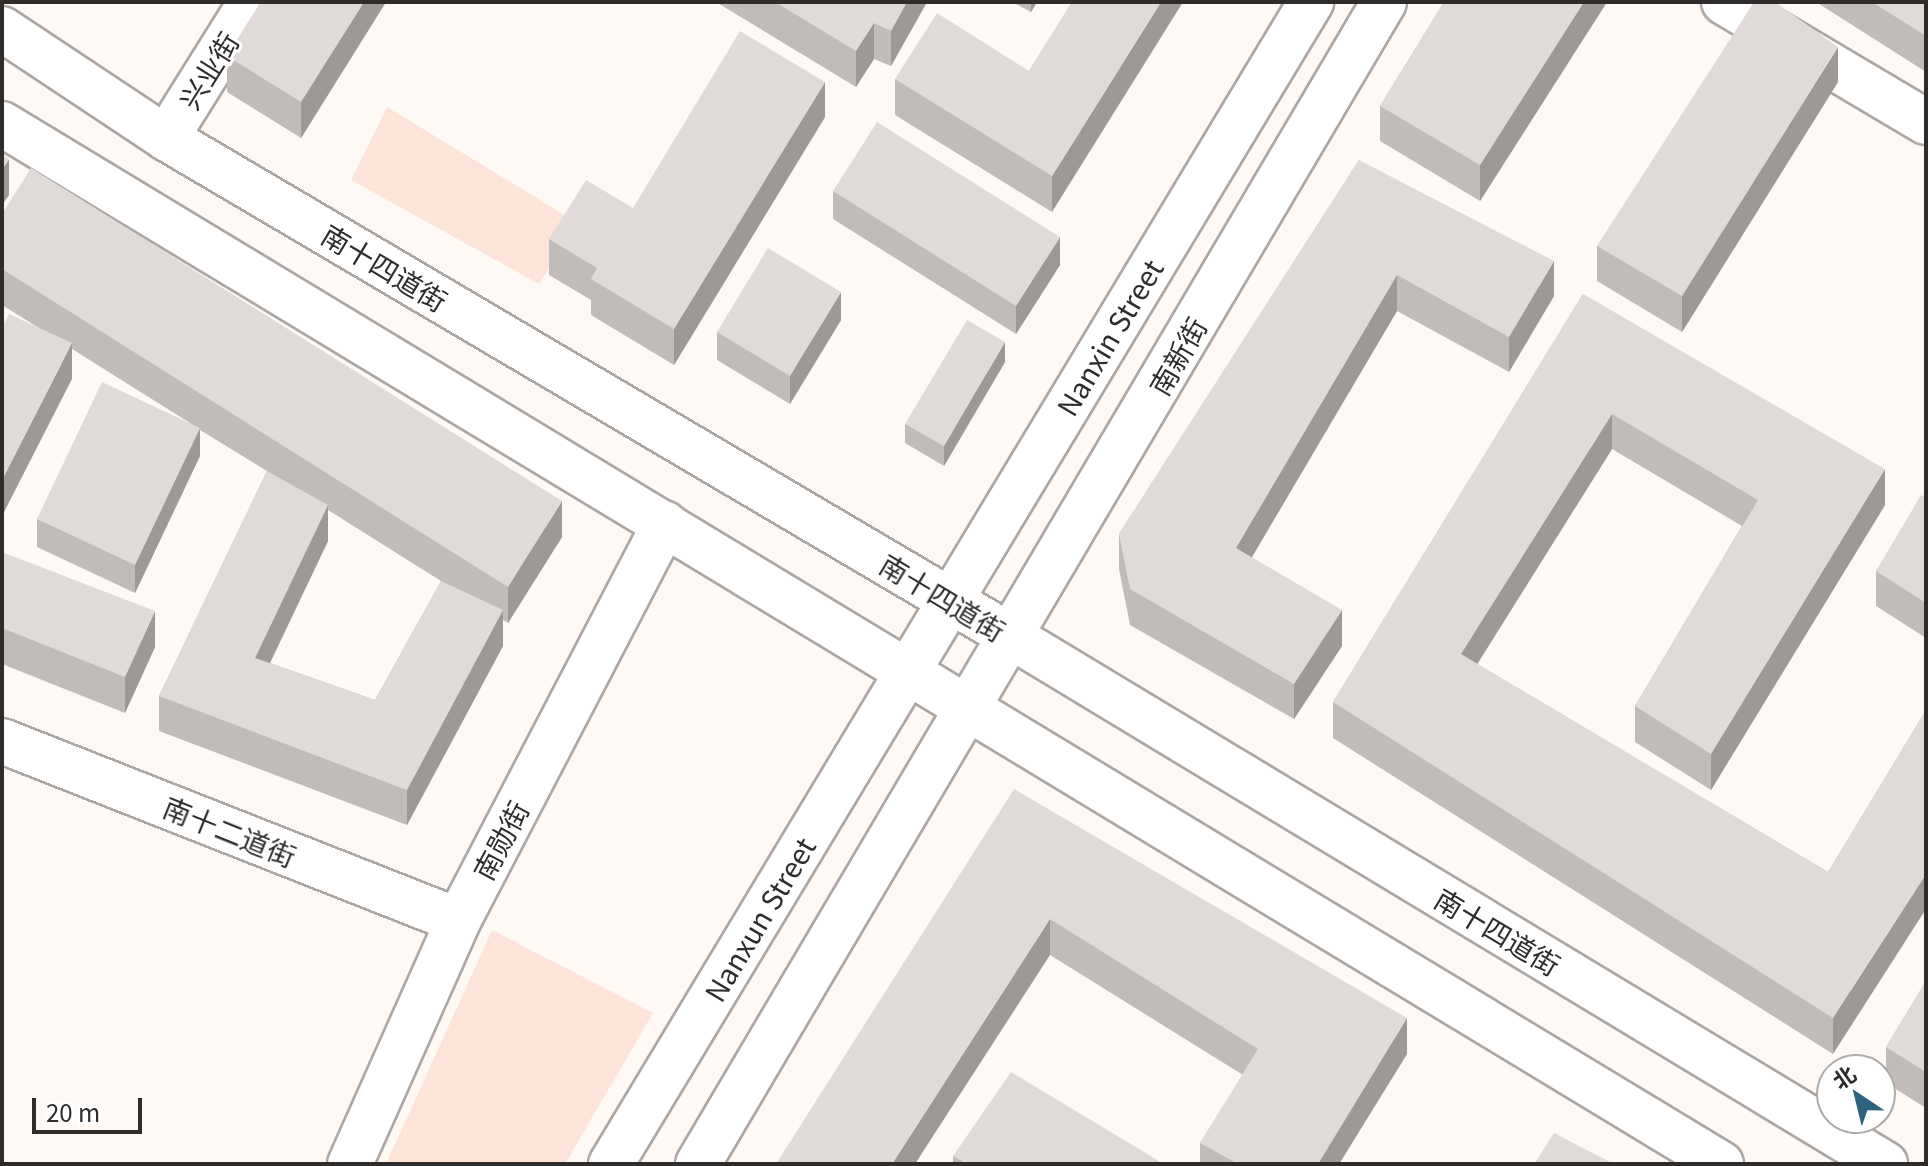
<!DOCTYPE html>
<meta charset="utf-8">
<style>
body{margin:0}
#map{position:relative;width:1928px;height:1166px;overflow:hidden;background:#fff9f6;font-family:Georgia,"Noto Sans SC",serif}
div>[style]{position:absolute}
[style*='--x']{left:calc(var(--x)*1px);top:calc(var(--y)*1px);width:calc(var(--w)*1px);rotate:calc(var(--a)*1deg)}
.green>*{inset:0;background:#fce5d8}
.roads{filter:drop-shadow(2px 0 #ada7a4) drop-shadow(-2px 0 #ada7a4) drop-shadow(0 2px #ada7a4) drop-shadow(0 -2px #ada7a4)}
.secondary>*{height:44px;margin:-22px;padding:0 22px;transform-origin:22px;border-radius:22px;background:#fff}
.primary>*{height:44px;margin:-22px;padding:0 22px;transform-origin:22px;border-radius:22px;background:#fff}
.wall>*{inset:0;background:#c1bcba}
.shaded-wall>*{inset:0;background:#9d9997}
.building>*{inset:0;background:#e0dbd8}
span{translate:-50% -50%;white-space:nowrap;text-align:center;line-height:1.15;-webkit-text-stroke:6px #fff;paint-order:stroke}
.street-label{font-size:28px;color:#2f2d2c}
.frame{position:absolute;inset:0;border:4px solid #2f2d2c;pointer-events:none}
.north{position:absolute;left:1816px;top:1054px;width:80px;height:80px;box-sizing:border-box;background:#fff;border:2px solid #acabab;border-radius:50%;rotate:325deg;font-size:22px;font-weight:700;line-height:32px;text-align:center;color:#2f2d2c}
.north::after{content:'';display:block;margin:auto;width:28px;height:36px;background:#2d637e;clip-path:polygon(50% 0,100% 100%,50% 72%,0 100%)}
.scale{position:absolute;left:32px;top:1098px;width:110px;height:36px;box-sizing:border-box;border:4px solid #2f2d2c;border-top:0;padding-left:10px;font-size:24px;line-height:28px;white-space:nowrap;color:#2f2d2c;-webkit-text-stroke:6px #fff;paint-order:stroke}
</style>
<div id="map">
<div class="green">
<i style="clip-path:polygon(387px 107px,578px 223px,539px 284px,351px 180px)"></i>
<i style="clip-path:polygon(492px 930px,653px 1013px,565px 1164px,386px 1164px)"></i>
</div>
<div class="roads">
<div class="secondary">
<i style="--x:1724;--y:2;--w:235;--a:30.7"></i>
<i style="--x:166;--y:138;--w:160;--a:-58"></i>
<i style="--x:2;--y:741;--w:490;--a:21.5"></i>
<i style="--x:350;--y:1164;--w:266;--a:-66"></i>
<i style="--x:458;--y:921;--w:448;--a:-62.5"></i>
<i style="--x:611;--y:1164;--w:1357;--a:-58.93"></i>
<i style="--x:698;--y:1164;--w:1349;--a:-59.44"></i>
</div>
<div class="primary">
<i style="--x:2;--y:29;--w:197;--a:33.6"></i>
<i style="--x:166;--y:138;--w:982;--a:30.53"></i>
<i style="--x:1012;--y:637;--w:1020;--a:31.12"></i>
<i style="--x:2;--y:124;--w:2009;--a:31.17"></i>
</div>
</div>
<div class="wall">
<i style="clip-path:polygon(261px 2px,386px 2px,301px 138px,227px 92px,227px 56px)"></i>
<i style="clip-path:polygon(716px 2px,927px 2px,891px 66px,874px 59px,856px 87px)"></i>
<i style="clip-path:polygon(1012px 2px,1037px 2px,1031px 12px)"></i>
<i style="clip-path:polygon(1072px 2px,1052px 212px,895px 115px,895px 79px,1029px 71px)"></i>
<i style="clip-path:polygon(1444px 2px,1607px 2px,1480px 201px,1380px 141px,1380px 106px)"></i>
<i style="clip-path:polygon(1816px 2px,1926px 2px,1926px 72px)"></i>
<i style="clip-path:polygon(1838px 82px,1682px 332px,1597px 281px,1597px 246px)"></i>
<i style="clip-path:polygon(825px 117px,674px 365px,591px 315px,591px 300px,549px 275px,549px 239px,633px 208px)"></i>
<i style="clip-path:polygon(1359px 160px,1554px 296px,1509px 372px,1397px 311px,1252px 557px,1342px 646px,1294px 719px,1130px 625px,1119px 569px,1119px 534px)"></i>
<i style="clip-path:polygon(833px 191px,1060px 265px,1016px 334px,833px 219px)"></i>
<i style="clip-path:polygon(evenodd,2px 214px,562px 537px,508px 623px,503px 620px,503px 646px,407px 825px,159px 731px,159px 696px,267px 471px,200px 430px,200px 456px,135px 593px,37px 547px,37px 519px,190px 423px,72px 349px,72px 379px,39px 328px,2px 305px,2px 214px,328px 510px,441px 581px,375px 700px,270px 663px,328px 541px,328px 510px)"></i>
<i style="clip-path:polygon(1583px 294px,1885px 505px,1711px 790px,1635px 742px,1635px 706px,1742px 526px,1612px 449px,1477px 664px,1828px 872px,1926px 710px,1833px 1054px,1333px 738px,1333px 702px)"></i>
<i style="clip-path:polygon(841px 320px,790px 404px,717px 360px,717px 332px)"></i>
<i style="clip-path:polygon(1005px 362px,944px 466px,905px 443px,905px 424px)"></i>
<i style="clip-path:polygon(1926px 498px,1926px 638px,1876px 606px,1876px 571px)"></i>
<i style="clip-path:polygon(2px 552px,155px 647px,125px 713px,2px 664px)"></i>
<i style="clip-path:polygon(1014px 789px,1407px 1054px,1339px 1164px,1200px 1164px,1200px 1143px,1243px 1075px,1050px 955px)"></i>
<i style="clip-path:polygon(1926px 981px,1926px 1108px,1886px 1083px,1886px 1047px)"></i>
<i style="clip-path:polygon(953px 1156px,1164px 1164px,953px 1164px)"></i>
</div>
<div class="shaded-wall">
<i style="clip-path:polygon(364px 2px,386px 2px,301px 138px,301px 102px)"></i>
<i style="clip-path:polygon(907px 2px,927px 2px,891px 66px,891px 31px)"></i>
<i style="clip-path:polygon(1031px 2px,1037px 2px,1031px 12px)"></i>
<i style="clip-path:polygon(1161px 2px,1183px 2px,1052px 212px,1052px 176px)"></i>
<i style="clip-path:polygon(1584px 2px,1607px 2px,1480px 201px,1480px 165px)"></i>
<i style="clip-path:polygon(874px 23px,874px 59px,856px 87px,856px 51px)"></i>
<i style="clip-path:polygon(1838px 47px,1838px 82px,1682px 332px,1682px 296px)"></i>
<i style="clip-path:polygon(825px 82px,825px 117px,674px 365px,674px 329px)"></i>
<i style="clip-path:polygon(9px 159px,9px 195px,2px 205px,2px 170px)"></i>
<i style="clip-path:polygon(1060px 237px,1060px 265px,1016px 334px,1016px 306px)"></i>
<i style="clip-path:polygon(1554px 261px,1554px 296px,1509px 372px,1509px 337px)"></i>
<i style="clip-path:polygon(1397px 275px,1397px 311px,1236px 584px,1236px 548px)"></i>
<i style="clip-path:polygon(841px 292px,841px 320px,790px 404px,790px 376px)"></i>
<i style="clip-path:polygon(1005px 342px,1005px 362px,944px 466px,944px 446px)"></i>
<i style="clip-path:polygon(72px 343px,72px 379px,2px 516px,2px 480px)"></i>
<i style="clip-path:polygon(1612px 414px,1612px 449px,1461px 690px,1461px 654px)"></i>
<i style="clip-path:polygon(200px 428px,200px 456px,135px 593px,135px 565px)"></i>
<i style="clip-path:polygon(1885px 469px,1885px 505px,1711px 790px,1711px 754px)"></i>
<i style="clip-path:polygon(562px 501px,562px 537px,508px 623px,508px 587px)"></i>
<i style="clip-path:polygon(328px 505px,328px 541px,255px 694px,255px 658px)"></i>
<i style="clip-path:polygon(503px 610px,503px 646px,407px 825px,407px 790px)"></i>
<i style="clip-path:polygon(1342px 610px,1342px 646px,1294px 719px,1294px 684px)"></i>
<i style="clip-path:polygon(155px 611px,155px 647px,125px 713px,125px 677px)"></i>
<i style="clip-path:polygon(1926px 874px,1926px 909px,1833px 1054px,1833px 1018px)"></i>
<i style="clip-path:polygon(1050px 919px,1050px 955px,915px 1164px,892px 1164px)"></i>
<i style="clip-path:polygon(1407px 1018px,1407px 1054px,1339px 1164px,1318px 1164px)"></i>
</div>
<div class="building">
<i style="clip-path:polygon(261px 2px,364px 2px,301px 102px,227px 56px)"></i>
<i style="clip-path:polygon(775px 2px,907px 2px,891px 31px,874px 23px,856px 51px)"></i>
<i style="clip-path:polygon(1072px 2px,1161px 2px,1052px 176px,895px 79px,937px 13px,1029px 71px)"></i>
<i style="clip-path:polygon(1444px 2px,1584px 2px,1480px 165px,1380px 106px)"></i>
<i style="clip-path:polygon(1754px 2px,1775px 2px,1838px 47px,1682px 296px,1597px 246px)"></i>
<i style="clip-path:polygon(1872px 2px,1926px 2px,1926px 36px)"></i>
<i style="clip-path:polygon(740px 31px,825px 82px,674px 329px,591px 279px,597px 268px,549px 239px,586px 180px,633px 208px)"></i>
<i style="clip-path:polygon(877px 122px,1060px 237px,1016px 306px,833px 191px)"></i>
<i style="clip-path:polygon(2px 155px,9px 159px,2px 170px)"></i>
<i style="clip-path:polygon(1359px 160px,1554px 261px,1509px 337px,1397px 275px,1236px 548px,1342px 610px,1294px 684px,1130px 589px,1119px 534px)"></i>
<i style="clip-path:polygon(31px 168px,562px 501px,508px 587px,2px 269px,2px 214px)"></i>
<i style="clip-path:polygon(768px 248px,841px 292px,790px 376px,717px 332px)"></i>
<i style="clip-path:polygon(1583px 294px,1885px 469px,1711px 754px,1635px 706px,1758px 500px,1612px 414px,1461px 654px,1828px 872px,1926px 710px,1926px 874px,1833px 1018px,1333px 702px)"></i>
<i style="clip-path:polygon(9px 314px,72px 343px,2px 480px,2px 328px)"></i>
<i style="clip-path:polygon(967px 320px,1005px 342px,944px 446px,905px 424px)"></i>
<i style="clip-path:polygon(102px 382px,200px 428px,135px 565px,37px 519px)"></i>
<i style="clip-path:polygon(267px 471px,328px 505px,255px 658px,375px 700px,441px 581px,503px 610px,407px 790px,159px 696px)"></i>
<i style="clip-path:polygon(1921px 495px,1926px 498px,1926px 603px,1876px 571px)"></i>
<i style="clip-path:polygon(2px 552px,155px 611px,125px 677px,2px 628px)"></i>
<i style="clip-path:polygon(1014px 789px,1407px 1018px,1318px 1164px,1238px 1164px,1200px 1143px,1258px 1049px,1050px 919px,892px 1164px,776px 1164px)"></i>
<i style="clip-path:polygon(1926px 981px,1926px 1072px,1886px 1047px)"></i>
<i style="clip-path:polygon(1011px 1072px,1164px 1164px,967px 1164px,953px 1156px)"></i>
<i style="clip-path:polygon(1554px 1133px,1614px 1164px,1534px 1164px)"></i>
</div>
<div class="street-label">
<span style="left:208px;top:70px;rotate:-58deg">兴业街</span>
<span style="left:385px;top:267px;rotate:31deg">南十四道街</span>
<span style="left:1109px;top:337px;rotate:-59deg">Nanxin Street</span>
<span style="left:1177px;top:356px;rotate:-60deg">南新街</span>
<span style="left:943px;top:597px;rotate:31deg">南十四道街</span>
<span style="left:230px;top:831px;rotate:22deg">南十二道街</span>
<span style="left:500px;top:840px;rotate:-62deg">南勋街</span>
<span style="left:759px;top:919px;rotate:-59deg">Nanxun Street</span>
<span style="left:1498px;top:931px;rotate:31deg">南十四道街</span>
</div>
<div class="frame"></div>
<div class="north">北</div>
<div class="scale">20 m</div>
</div>
